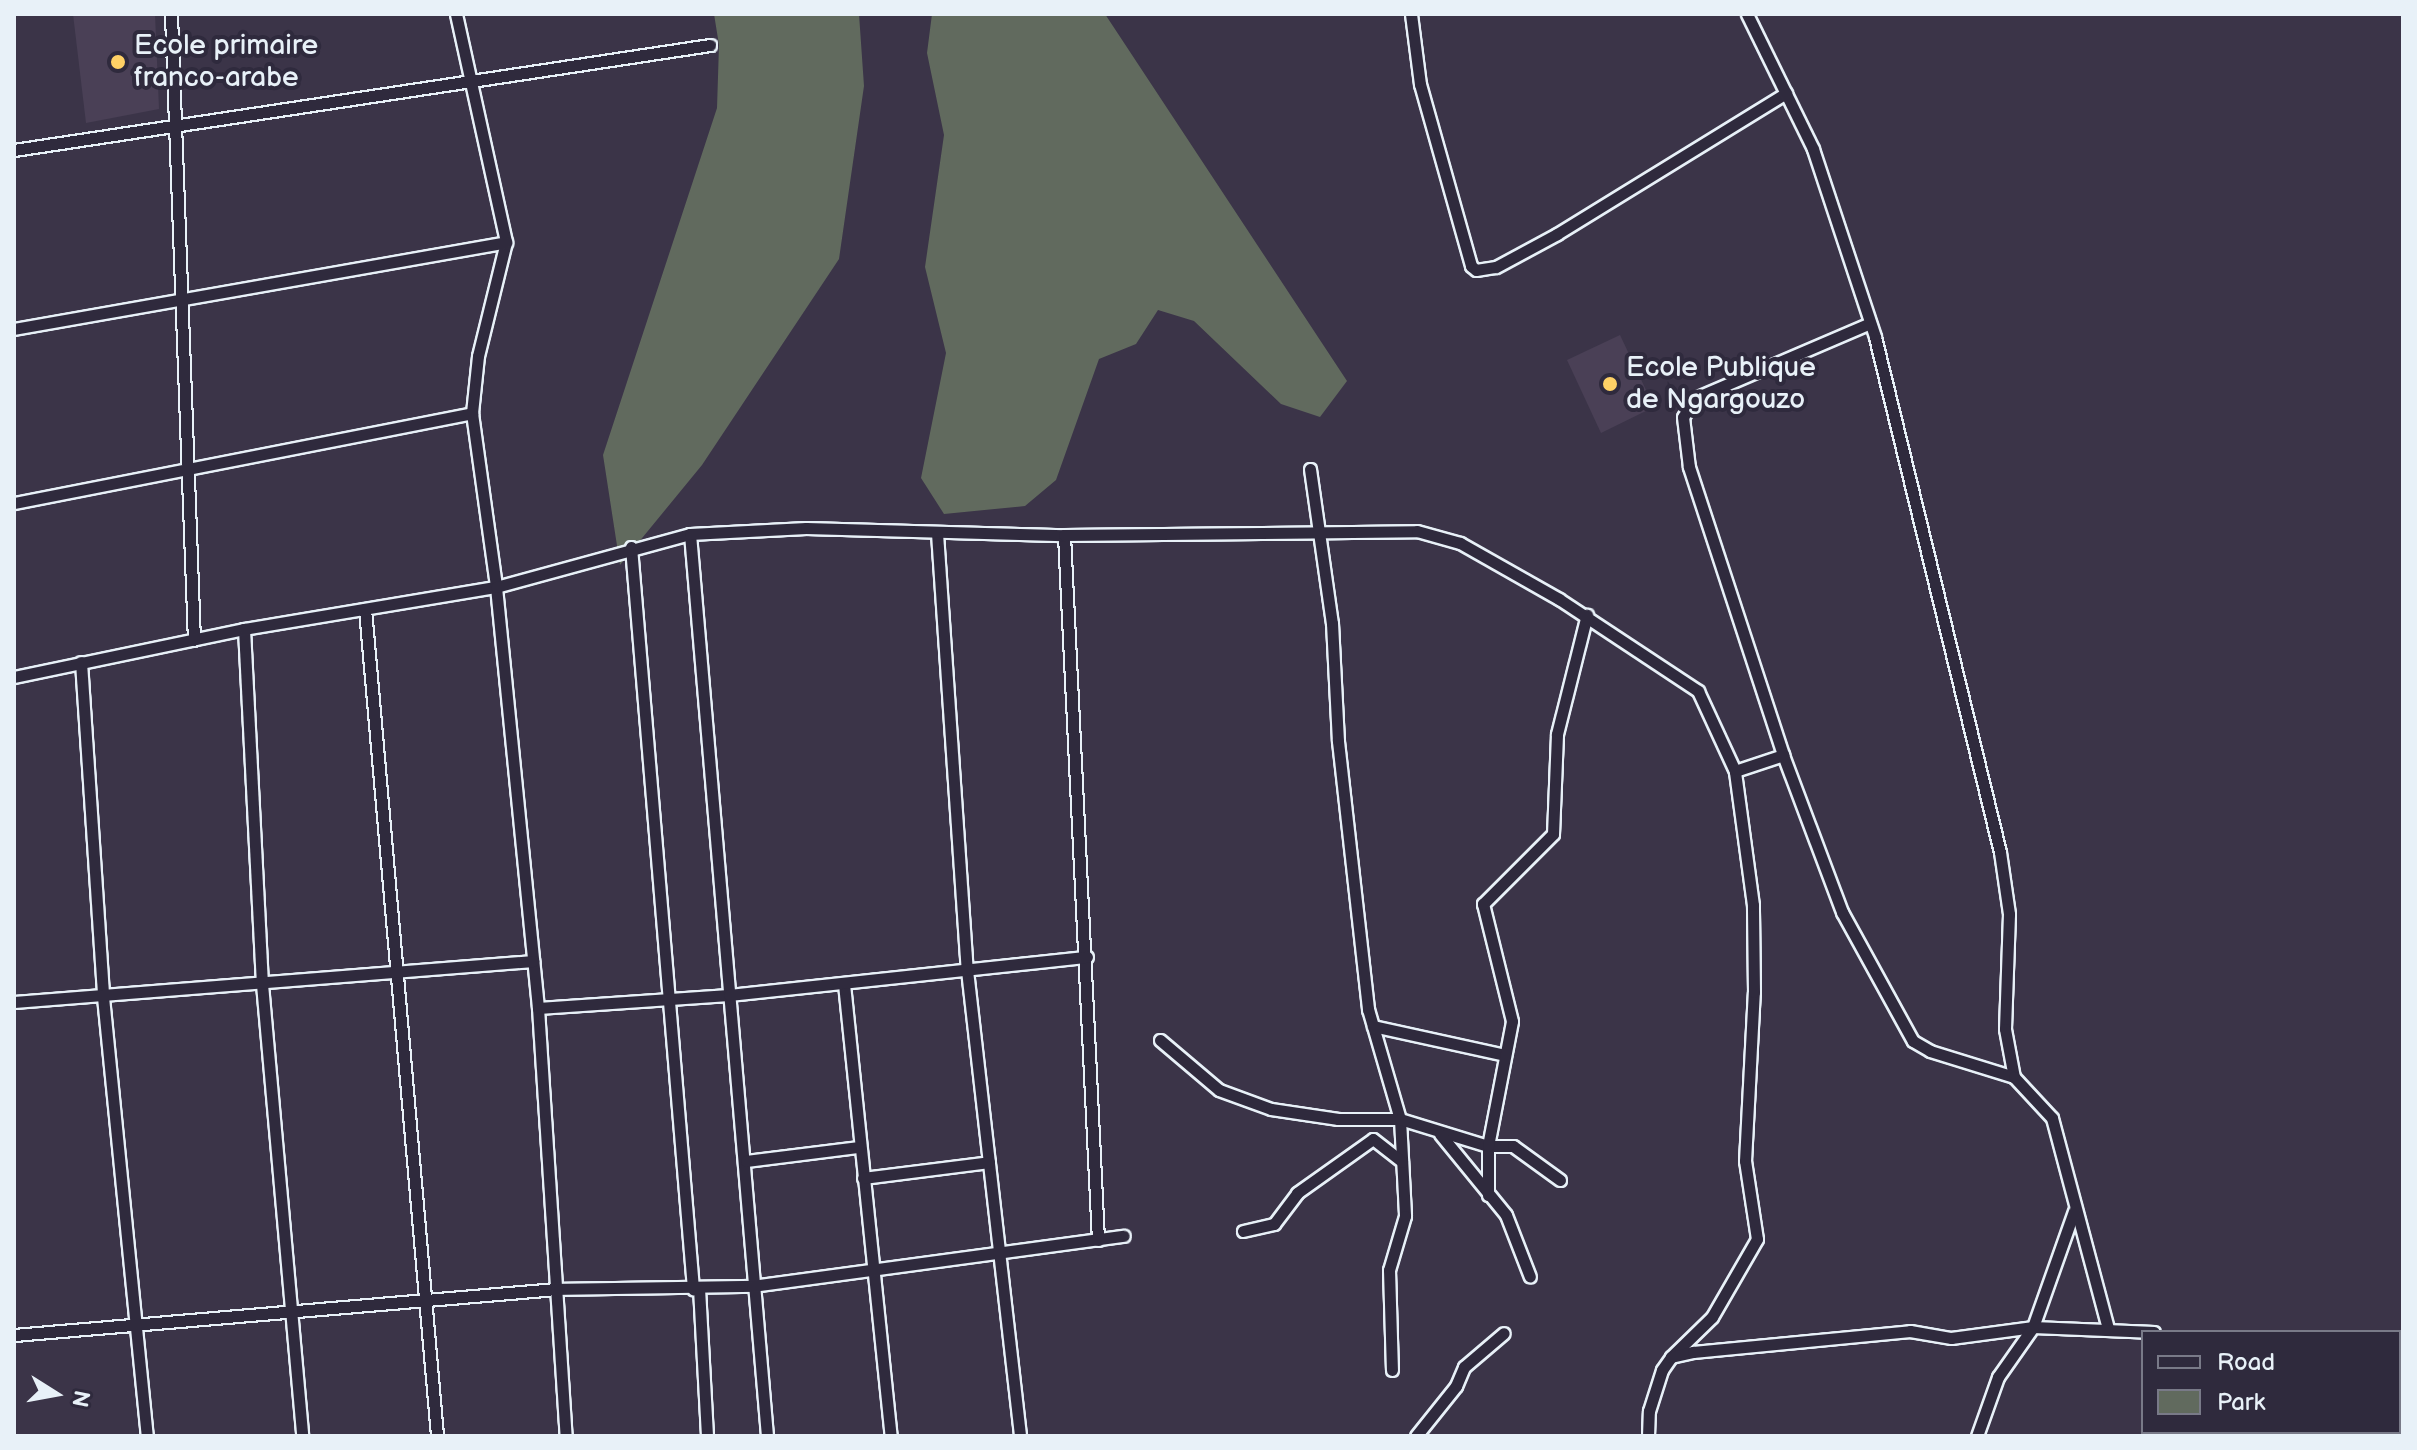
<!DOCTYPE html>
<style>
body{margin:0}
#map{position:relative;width:2417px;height:1450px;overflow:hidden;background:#3b3448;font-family:"Balsamiq Sans",sans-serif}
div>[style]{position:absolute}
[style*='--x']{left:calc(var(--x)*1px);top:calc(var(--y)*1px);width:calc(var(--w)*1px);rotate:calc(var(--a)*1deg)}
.built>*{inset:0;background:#4a4056}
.green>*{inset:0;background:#616a5e}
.roads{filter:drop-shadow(2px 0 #e8f1f8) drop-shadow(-2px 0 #e8f1f8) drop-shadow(0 2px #e8f1f8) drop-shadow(0 -2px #e8f1f8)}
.minor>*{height:11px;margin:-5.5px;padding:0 5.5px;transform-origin:5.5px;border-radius:5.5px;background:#2f2a3d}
.dots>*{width:22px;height:22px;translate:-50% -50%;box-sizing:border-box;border:4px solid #2f2a3d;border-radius:50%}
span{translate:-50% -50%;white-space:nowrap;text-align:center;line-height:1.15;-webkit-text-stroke:8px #2f2a3d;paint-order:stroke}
.poi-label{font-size:28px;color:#e8f1f8}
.left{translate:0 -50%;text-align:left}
.frame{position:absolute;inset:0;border:16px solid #e8f1f8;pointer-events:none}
.legend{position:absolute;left:2141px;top:1330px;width:260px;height:104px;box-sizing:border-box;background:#2f2a3d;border:2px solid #797a88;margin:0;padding:10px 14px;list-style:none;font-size:24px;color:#e8f1f8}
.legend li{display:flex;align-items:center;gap:16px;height:40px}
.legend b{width:40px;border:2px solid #797a88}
.north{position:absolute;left:16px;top:1354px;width:80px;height:80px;-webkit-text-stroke:6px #2f2a3d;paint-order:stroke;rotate:101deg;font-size:22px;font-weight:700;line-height:32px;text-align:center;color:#e8f1f8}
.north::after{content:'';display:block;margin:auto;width:28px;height:36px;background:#e8f1f8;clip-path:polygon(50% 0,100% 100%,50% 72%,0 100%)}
</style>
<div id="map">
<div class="built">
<i style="clip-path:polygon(73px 14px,155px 14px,159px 109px,86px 123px)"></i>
<i style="clip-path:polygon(1620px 335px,1654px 407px,1601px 433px,1567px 360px)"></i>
</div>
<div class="green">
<i style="clip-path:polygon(714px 14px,859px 14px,864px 86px,839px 259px,702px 465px,620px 565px,603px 455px,717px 108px,719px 45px)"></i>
<i style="clip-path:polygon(932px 14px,1105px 14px,1347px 381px,1320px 417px,1281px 404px,1194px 321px,1158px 310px,1136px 344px,1099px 359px,1056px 480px,1025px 506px,944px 514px,921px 478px,946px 353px,925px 267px,944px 135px,927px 53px)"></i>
</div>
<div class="roads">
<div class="minor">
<i style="--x:171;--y:14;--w:626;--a:87.9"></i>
<i style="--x:456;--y:14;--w:233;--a:77.6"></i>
<i style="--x:506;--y:242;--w:117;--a:103.8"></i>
<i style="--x:478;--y:356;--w:57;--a:96"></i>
<i style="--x:472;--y:413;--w:176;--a:82.1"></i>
<i style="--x:496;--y:587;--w:423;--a:84.3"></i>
<i style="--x:538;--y:1008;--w:429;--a:86.3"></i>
<i style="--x:1411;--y:14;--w:71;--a:82.7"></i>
<i style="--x:1420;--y:84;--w:189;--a:74.3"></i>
<i style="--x:1471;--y:266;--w:6;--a:39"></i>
<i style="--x:1476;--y:270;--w:20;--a:-9"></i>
<i style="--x:1496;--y:267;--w:69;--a:-28.4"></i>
<i style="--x:1557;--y:234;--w:269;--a:-31.6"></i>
<i style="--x:1747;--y:14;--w:150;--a:63.9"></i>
<i style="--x:1813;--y:149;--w:198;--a:71.7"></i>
<i style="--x:1875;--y:337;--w:530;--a:76.36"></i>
<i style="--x:2000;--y:852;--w:63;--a:81.7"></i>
<i style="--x:2009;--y:914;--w:115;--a:92"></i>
<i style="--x:2005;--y:1029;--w:49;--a:79.4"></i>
<i style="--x:14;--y:150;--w:704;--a:-8.58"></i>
<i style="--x:1868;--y:324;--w:188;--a:156.8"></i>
<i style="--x:1695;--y:398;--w:22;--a:122"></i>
<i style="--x:1683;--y:417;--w:50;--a:83.2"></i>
<i style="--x:1689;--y:467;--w:303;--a:71.9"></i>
<i style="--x:1783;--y:755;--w:168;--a:69.4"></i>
<i style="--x:1842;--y:912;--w:147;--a:61.2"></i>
<i style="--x:1913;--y:1041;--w:20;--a:30"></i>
<i style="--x:1930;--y:1051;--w:88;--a:17.2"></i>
<i style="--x:2014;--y:1077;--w:56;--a:47.2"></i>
<i style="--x:2052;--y:1118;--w:217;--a:75.1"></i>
<i style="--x:14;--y:329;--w:500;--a:-10"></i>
<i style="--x:1310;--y:469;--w:156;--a:81.9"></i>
<i style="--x:1332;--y:623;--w:118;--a:87.1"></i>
<i style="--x:1338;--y:741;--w:270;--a:83.6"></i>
<i style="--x:1368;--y:1009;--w:115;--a:73.8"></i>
<i style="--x:1400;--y:1119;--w:97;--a:87"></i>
<i style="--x:1405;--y:1216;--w:56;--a:106.5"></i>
<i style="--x:1389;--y:1270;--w:100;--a:88.3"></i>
<i style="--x:14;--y:503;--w:467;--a:-11.1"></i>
<i style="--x:937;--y:533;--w:438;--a:86.1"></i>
<i style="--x:967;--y:970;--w:469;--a:83.5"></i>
<i style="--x:690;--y:534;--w:905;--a:85.12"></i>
<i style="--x:1064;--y:535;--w:706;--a:87.24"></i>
<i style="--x:631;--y:547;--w:745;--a:85.22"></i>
<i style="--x:365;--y:609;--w:830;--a:85.02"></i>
<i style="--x:244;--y:629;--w:355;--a:87.1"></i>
<i style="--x:262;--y:984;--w:454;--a:84.9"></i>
<i style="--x:81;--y:662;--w:336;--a:86.2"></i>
<i style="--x:103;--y:997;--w:441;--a:84.3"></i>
<i style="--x:14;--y:677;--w:235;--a:-11.8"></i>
<i style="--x:244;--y:629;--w:255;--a:-9.5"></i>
<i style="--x:496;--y:587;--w:201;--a:-15.3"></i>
<i style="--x:690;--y:534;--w:116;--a:-3"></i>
<i style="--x:806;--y:528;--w:258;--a:1.6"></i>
<i style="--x:1064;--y:535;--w:353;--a:-0.6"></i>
<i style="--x:1417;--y:531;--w:45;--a:15.6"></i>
<i style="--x:1460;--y:543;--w:114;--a:29.5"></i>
<i style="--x:1559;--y:599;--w:167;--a:33.5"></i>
<i style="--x:1698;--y:691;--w:88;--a:65.2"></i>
<i style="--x:844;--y:984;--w:454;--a:84.1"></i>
<i style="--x:14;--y:1002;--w:521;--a:-4.52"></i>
<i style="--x:538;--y:1008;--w:191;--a:-3.9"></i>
<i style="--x:729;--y:995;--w:360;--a:-6.1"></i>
<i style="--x:1373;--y:1026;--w:135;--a:12.4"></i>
<i style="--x:1160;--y:1040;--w:77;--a:40.3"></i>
<i style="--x:1219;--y:1090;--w:55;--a:20.1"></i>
<i style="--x:1271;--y:1109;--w:68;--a:8.5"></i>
<i style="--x:1338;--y:1119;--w:62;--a:0"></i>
<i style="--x:1400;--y:1119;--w:92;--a:17.1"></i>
<i style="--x:1488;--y:1146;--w:25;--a:0"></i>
<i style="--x:1513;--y:1146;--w:58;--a:35.9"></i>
<i style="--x:1440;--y:1134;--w:104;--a:50.8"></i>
<i style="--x:1506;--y:1215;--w:66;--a:68.8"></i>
<i style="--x:746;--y:1161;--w:114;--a:-7.1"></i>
<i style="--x:863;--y:1178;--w:127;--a:-7.2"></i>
<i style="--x:1488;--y:1195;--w:49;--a:-90"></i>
<i style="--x:1488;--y:1146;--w:127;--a:-79.1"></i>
<i style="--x:1512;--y:1021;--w:121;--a:-103.9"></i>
<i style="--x:1483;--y:904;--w:99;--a:-45"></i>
<i style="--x:1553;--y:834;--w:100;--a:-87.7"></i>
<i style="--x:1557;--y:734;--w:123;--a:-75.9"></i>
<i style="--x:1243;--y:1231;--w:32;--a:-13"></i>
<i style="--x:1274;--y:1224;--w:39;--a:-53"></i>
<i style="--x:1297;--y:1193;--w:93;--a:-35.4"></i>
<i style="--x:1373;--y:1139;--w:37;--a:38"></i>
<i style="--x:699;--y:1288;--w:148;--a:86.9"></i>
<i style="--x:14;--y:1335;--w:544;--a:-4.85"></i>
<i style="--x:556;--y:1289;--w:196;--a:-0.9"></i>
<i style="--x:752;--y:1286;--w:375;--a:-7.7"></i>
<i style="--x:1671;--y:1357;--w:57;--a:-44.3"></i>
<i style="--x:1712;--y:1317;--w:90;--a:-60"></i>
<i style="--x:1757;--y:1239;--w:79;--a:-98.7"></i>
<i style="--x:1745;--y:1161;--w:169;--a:-87"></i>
<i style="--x:1754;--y:992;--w:87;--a:-90.7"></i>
<i style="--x:1753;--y:905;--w:135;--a:-97.7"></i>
<i style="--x:1735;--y:771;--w:51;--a:-18.4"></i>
<i style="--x:2399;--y:1366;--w:4;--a:-14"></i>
<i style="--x:1416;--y:1436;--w:64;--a:-51.3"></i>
<i style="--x:1456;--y:1386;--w:21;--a:-67"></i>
<i style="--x:1464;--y:1367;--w:52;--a:-40.4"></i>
<i style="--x:1648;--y:1436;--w:25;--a:-88"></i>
<i style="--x:1649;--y:1411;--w:43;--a:-72.4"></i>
<i style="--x:1662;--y:1370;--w:16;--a:-55"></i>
<i style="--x:1671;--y:1357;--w:23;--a:-13"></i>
<i style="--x:1693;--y:1352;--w:218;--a:-5.5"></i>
<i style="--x:1910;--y:1331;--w:42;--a:9.7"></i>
<i style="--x:1951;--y:1338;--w:83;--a:-7.6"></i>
<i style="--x:2033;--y:1327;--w:121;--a:2.4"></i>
<i style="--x:1977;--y:1436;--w:63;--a:-70.4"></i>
<i style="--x:1998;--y:1377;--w:61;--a:-55"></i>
<i style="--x:2033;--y:1327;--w:123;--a:-70.5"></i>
</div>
</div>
<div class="dots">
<i style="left:118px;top:62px;background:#ffd166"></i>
<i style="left:1610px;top:384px;background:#ffd166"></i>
</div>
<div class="poi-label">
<span class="left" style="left:134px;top:62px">Ecole primaire<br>franco-arabe</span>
<span class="left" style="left:1626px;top:384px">Ecole Publique<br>de Ngargouzo</span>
</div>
<div class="frame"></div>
<ul class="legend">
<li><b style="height:10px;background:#2f2a3d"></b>Road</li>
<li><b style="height:22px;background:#616a5e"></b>Park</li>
</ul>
<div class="north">N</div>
</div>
